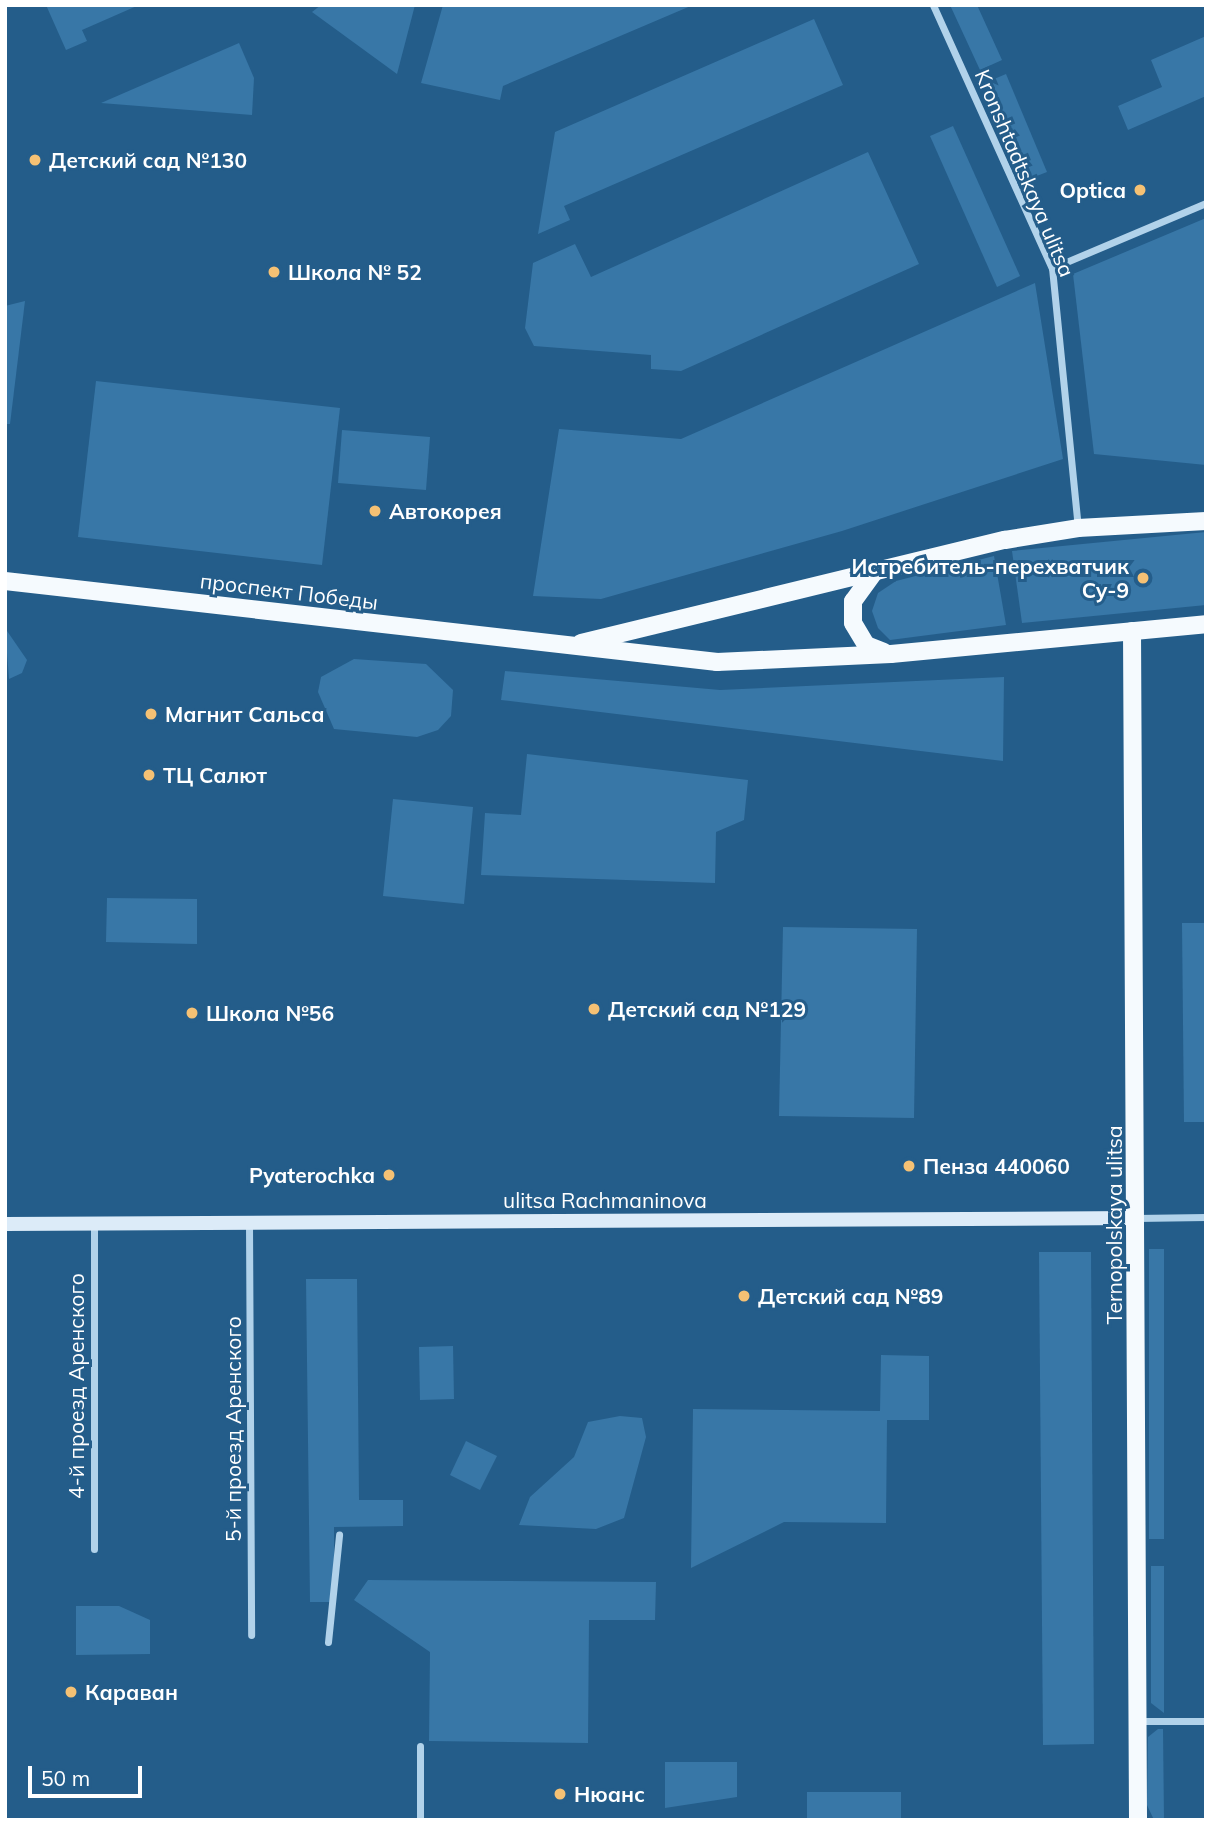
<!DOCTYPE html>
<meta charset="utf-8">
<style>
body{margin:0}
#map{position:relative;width:1211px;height:1825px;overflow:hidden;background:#245d8a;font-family:Mulish,sans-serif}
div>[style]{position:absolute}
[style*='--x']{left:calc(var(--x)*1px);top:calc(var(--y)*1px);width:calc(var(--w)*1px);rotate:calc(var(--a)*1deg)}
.green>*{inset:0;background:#3877a7}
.minor>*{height:7px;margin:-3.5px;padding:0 3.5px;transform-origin:3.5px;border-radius:3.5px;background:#b1d2ea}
.secondary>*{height:14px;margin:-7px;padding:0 7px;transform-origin:7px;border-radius:7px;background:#dcebf8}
.primary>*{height:18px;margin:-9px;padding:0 9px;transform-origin:9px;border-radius:9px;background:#f5fafe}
.dots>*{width:19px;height:19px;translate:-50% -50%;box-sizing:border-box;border:4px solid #245d8a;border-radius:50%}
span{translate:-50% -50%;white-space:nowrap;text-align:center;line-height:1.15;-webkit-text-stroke:6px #245d8a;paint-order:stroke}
.poi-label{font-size:21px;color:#fff;font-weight:700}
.left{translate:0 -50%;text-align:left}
.right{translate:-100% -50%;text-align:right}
.street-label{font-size:21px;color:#fff}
.frame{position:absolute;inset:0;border:7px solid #fff;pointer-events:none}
.scale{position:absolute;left:28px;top:1766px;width:114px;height:32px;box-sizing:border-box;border:4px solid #fff;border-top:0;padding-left:9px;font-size:21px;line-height:24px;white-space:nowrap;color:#fff;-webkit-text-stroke:5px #245d8a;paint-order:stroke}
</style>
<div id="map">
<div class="green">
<i style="clip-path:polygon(46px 5px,139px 5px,82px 30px,87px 41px,66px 50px)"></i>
<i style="clip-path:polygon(321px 5px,415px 5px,397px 74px,312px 12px)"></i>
<i style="clip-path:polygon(443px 5px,554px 7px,693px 5px,503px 86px,500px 100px,421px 83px)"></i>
<i style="clip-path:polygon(950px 5px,977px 5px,1002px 60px,980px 70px)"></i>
<i style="clip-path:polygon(814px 19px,843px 85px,564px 206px,570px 220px,538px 234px,555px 132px)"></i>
<i style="clip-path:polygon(1206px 36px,1206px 96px,1128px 130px,1118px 106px,1162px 87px,1151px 60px)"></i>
<i style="clip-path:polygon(239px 43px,254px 78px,252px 115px,101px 103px)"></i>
<i style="clip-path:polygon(1006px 74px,1047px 172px,1029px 179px,987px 82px)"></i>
<i style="clip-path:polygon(953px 126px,1020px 276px,997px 287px,930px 136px)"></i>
<i style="clip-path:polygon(868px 152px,919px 264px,681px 371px,651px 369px,651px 355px,534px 346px,525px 328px,533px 263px,575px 244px,591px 277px)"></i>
<i style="clip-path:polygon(1206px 218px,1206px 465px,1094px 454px,1073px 274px)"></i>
<i style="clip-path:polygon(1035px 283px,1063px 459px,842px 531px,601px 599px,533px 596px,559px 429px,681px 439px)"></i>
<i style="clip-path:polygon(25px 301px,10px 424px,5px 424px,5px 306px)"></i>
<i style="clip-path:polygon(96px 381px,340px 408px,322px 565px,78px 537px)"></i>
<i style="clip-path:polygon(342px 430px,430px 437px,426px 490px,338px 483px)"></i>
<i style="clip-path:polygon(1206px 532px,1206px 605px,1022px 623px,1012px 551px)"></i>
<i style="clip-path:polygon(994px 556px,1006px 625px,890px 640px,878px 628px,872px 611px,878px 593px,896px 581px)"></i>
<i style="clip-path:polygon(5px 628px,27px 660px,22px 673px,9px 679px)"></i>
<i style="clip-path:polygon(354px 659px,426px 664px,453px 690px,451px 716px,438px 730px,417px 737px,334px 729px,318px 692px,321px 677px)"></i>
<i style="clip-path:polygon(505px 671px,720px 690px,1004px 677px,1003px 761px,501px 700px)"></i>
<i style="clip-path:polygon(527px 754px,748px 780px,744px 820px,716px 832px,715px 883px,481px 875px,485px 813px,521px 815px)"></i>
<i style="clip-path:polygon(393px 799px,473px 807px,464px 904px,383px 896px)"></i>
<i style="clip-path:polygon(107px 898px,197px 899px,197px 944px,106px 942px)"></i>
<i style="clip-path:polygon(1182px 923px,1206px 923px,1206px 1122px,1184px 1122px)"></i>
<i style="clip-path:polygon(783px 927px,917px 929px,914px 1118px,779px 1116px)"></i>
<i style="clip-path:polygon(1149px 1249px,1164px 1249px,1164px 1539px,1149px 1539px)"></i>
<i style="clip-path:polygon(1039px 1252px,1091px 1252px,1094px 1744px,1043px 1745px)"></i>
<i style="clip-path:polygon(306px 1279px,357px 1279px,359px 1500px,403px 1500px,403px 1526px,334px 1527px,334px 1602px,310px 1602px)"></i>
<i style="clip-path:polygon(453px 1346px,454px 1399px,420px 1400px,419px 1347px)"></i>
<i style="clip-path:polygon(881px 1355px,929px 1356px,929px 1420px,887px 1420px,886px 1523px,784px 1522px,691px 1568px,693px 1409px,880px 1411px)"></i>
<i style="clip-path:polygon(620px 1416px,642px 1418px,646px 1437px,624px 1518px,596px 1529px,519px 1525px,530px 1497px,574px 1457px,588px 1422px)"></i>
<i style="clip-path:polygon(466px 1441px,497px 1456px,480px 1490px,450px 1475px)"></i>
<i style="clip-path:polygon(1151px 1566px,1164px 1566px,1164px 1713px,1151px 1703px)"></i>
<i style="clip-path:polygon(368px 1580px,656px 1582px,655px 1620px,589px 1620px,588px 1743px,429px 1741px,430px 1652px,354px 1600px)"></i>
<i style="clip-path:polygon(76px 1606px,119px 1606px,150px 1620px,150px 1654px,76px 1655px)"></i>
<i style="clip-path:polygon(1158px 1729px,1163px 1729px,1164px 1820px,1154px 1820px,1147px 1805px,1148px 1737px)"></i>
<i style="clip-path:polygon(665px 1762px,737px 1762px,737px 1797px,665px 1808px)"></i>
<i style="clip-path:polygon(807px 1792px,901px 1792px,901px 1820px,807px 1820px)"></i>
</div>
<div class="minor">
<i style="--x:933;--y:5;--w:289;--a:65.7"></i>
<i style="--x:1052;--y:268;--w:260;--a:84.3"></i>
<i style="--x:1052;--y:268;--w:167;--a:-22.9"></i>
<i style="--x:1136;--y:1218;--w:70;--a:-0.8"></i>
<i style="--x:249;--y:1223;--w:412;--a:89.7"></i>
<i style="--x:94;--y:1549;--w:325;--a:-90"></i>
<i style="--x:328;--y:1642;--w:108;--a:-84.1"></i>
<i style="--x:1138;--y:1721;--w:68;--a:0"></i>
<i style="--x:420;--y:1820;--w:74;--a:-90"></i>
</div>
<div class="secondary">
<i style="--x:5;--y:1224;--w:1130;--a:-0.3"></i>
</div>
<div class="primary">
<i style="--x:875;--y:571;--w:37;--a:126"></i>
<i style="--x:853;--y:601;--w:22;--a:90"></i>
<i style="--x:853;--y:623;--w:26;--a:59"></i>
<i style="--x:866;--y:645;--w:19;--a:21"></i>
<i style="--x:5;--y:581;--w:717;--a:6.49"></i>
<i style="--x:717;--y:662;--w:174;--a:-2.6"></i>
<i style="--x:891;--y:654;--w:316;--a:-5.4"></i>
<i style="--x:1132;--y:631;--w:1189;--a:89.71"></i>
<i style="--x:581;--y:643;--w:436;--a:-13.7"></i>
<i style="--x:1005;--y:540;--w:74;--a:-9.3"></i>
<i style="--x:1078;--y:528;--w:128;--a:-3.1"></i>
</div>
<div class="dots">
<i style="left:35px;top:160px;background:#f5c174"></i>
<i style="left:1140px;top:190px;background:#f5c174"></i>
<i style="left:274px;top:272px;background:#f5c174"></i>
<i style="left:375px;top:511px;background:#f5c174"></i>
<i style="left:1143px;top:578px;background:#f5c174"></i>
<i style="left:151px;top:714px;background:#f5c174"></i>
<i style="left:149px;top:775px;background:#f5c174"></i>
<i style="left:594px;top:1009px;background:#f5c174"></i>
<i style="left:192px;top:1013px;background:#f5c174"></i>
<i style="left:909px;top:1166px;background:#f5c174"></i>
<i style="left:389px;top:1175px;background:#f5c174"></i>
<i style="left:744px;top:1296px;background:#f5c174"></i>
<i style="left:71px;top:1692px;background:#f5c174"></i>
<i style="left:560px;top:1794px;background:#f5c174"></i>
</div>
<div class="poi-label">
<span class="left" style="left:49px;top:160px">Детский сад №130</span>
<span class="right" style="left:1126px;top:190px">Optica</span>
<span class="left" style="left:288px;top:272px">Школа № 52</span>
<span class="left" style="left:389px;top:511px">Автокорея</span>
<span class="right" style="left:1129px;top:578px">Истребитель-перехватчик<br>Су-9</span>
<span class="left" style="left:165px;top:714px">Магнит Сальса</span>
<span class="left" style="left:163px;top:775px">ТЦ Салют</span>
<span class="left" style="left:608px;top:1009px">Детский сад №129</span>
<span class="left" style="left:206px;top:1013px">Школа №56</span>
<span class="left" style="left:923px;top:1166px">Пенза 440060</span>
<span class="right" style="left:375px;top:1175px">Pyaterochka</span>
<span class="left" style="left:758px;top:1296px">Детский сад №89</span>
<span class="left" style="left:85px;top:1692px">Караван</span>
<span class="left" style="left:574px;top:1794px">Нюанс</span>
</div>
<div class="street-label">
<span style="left:1025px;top:173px;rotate:67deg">Kronshtadtskaya ulitsa</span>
<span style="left:289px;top:591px;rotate:7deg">проспект Победы</span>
<span style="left:605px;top:1200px">ulitsa Rachmaninova</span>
<span style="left:1114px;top:1225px;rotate:-90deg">Ternopolskaya ulitsa</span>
<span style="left:76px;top:1386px;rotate:-90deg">4-й проезд Аренского</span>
<span style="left:233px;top:1429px;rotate:-90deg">5-й проезд Аренского</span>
</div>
<div class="frame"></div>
<div class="scale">50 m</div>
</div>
